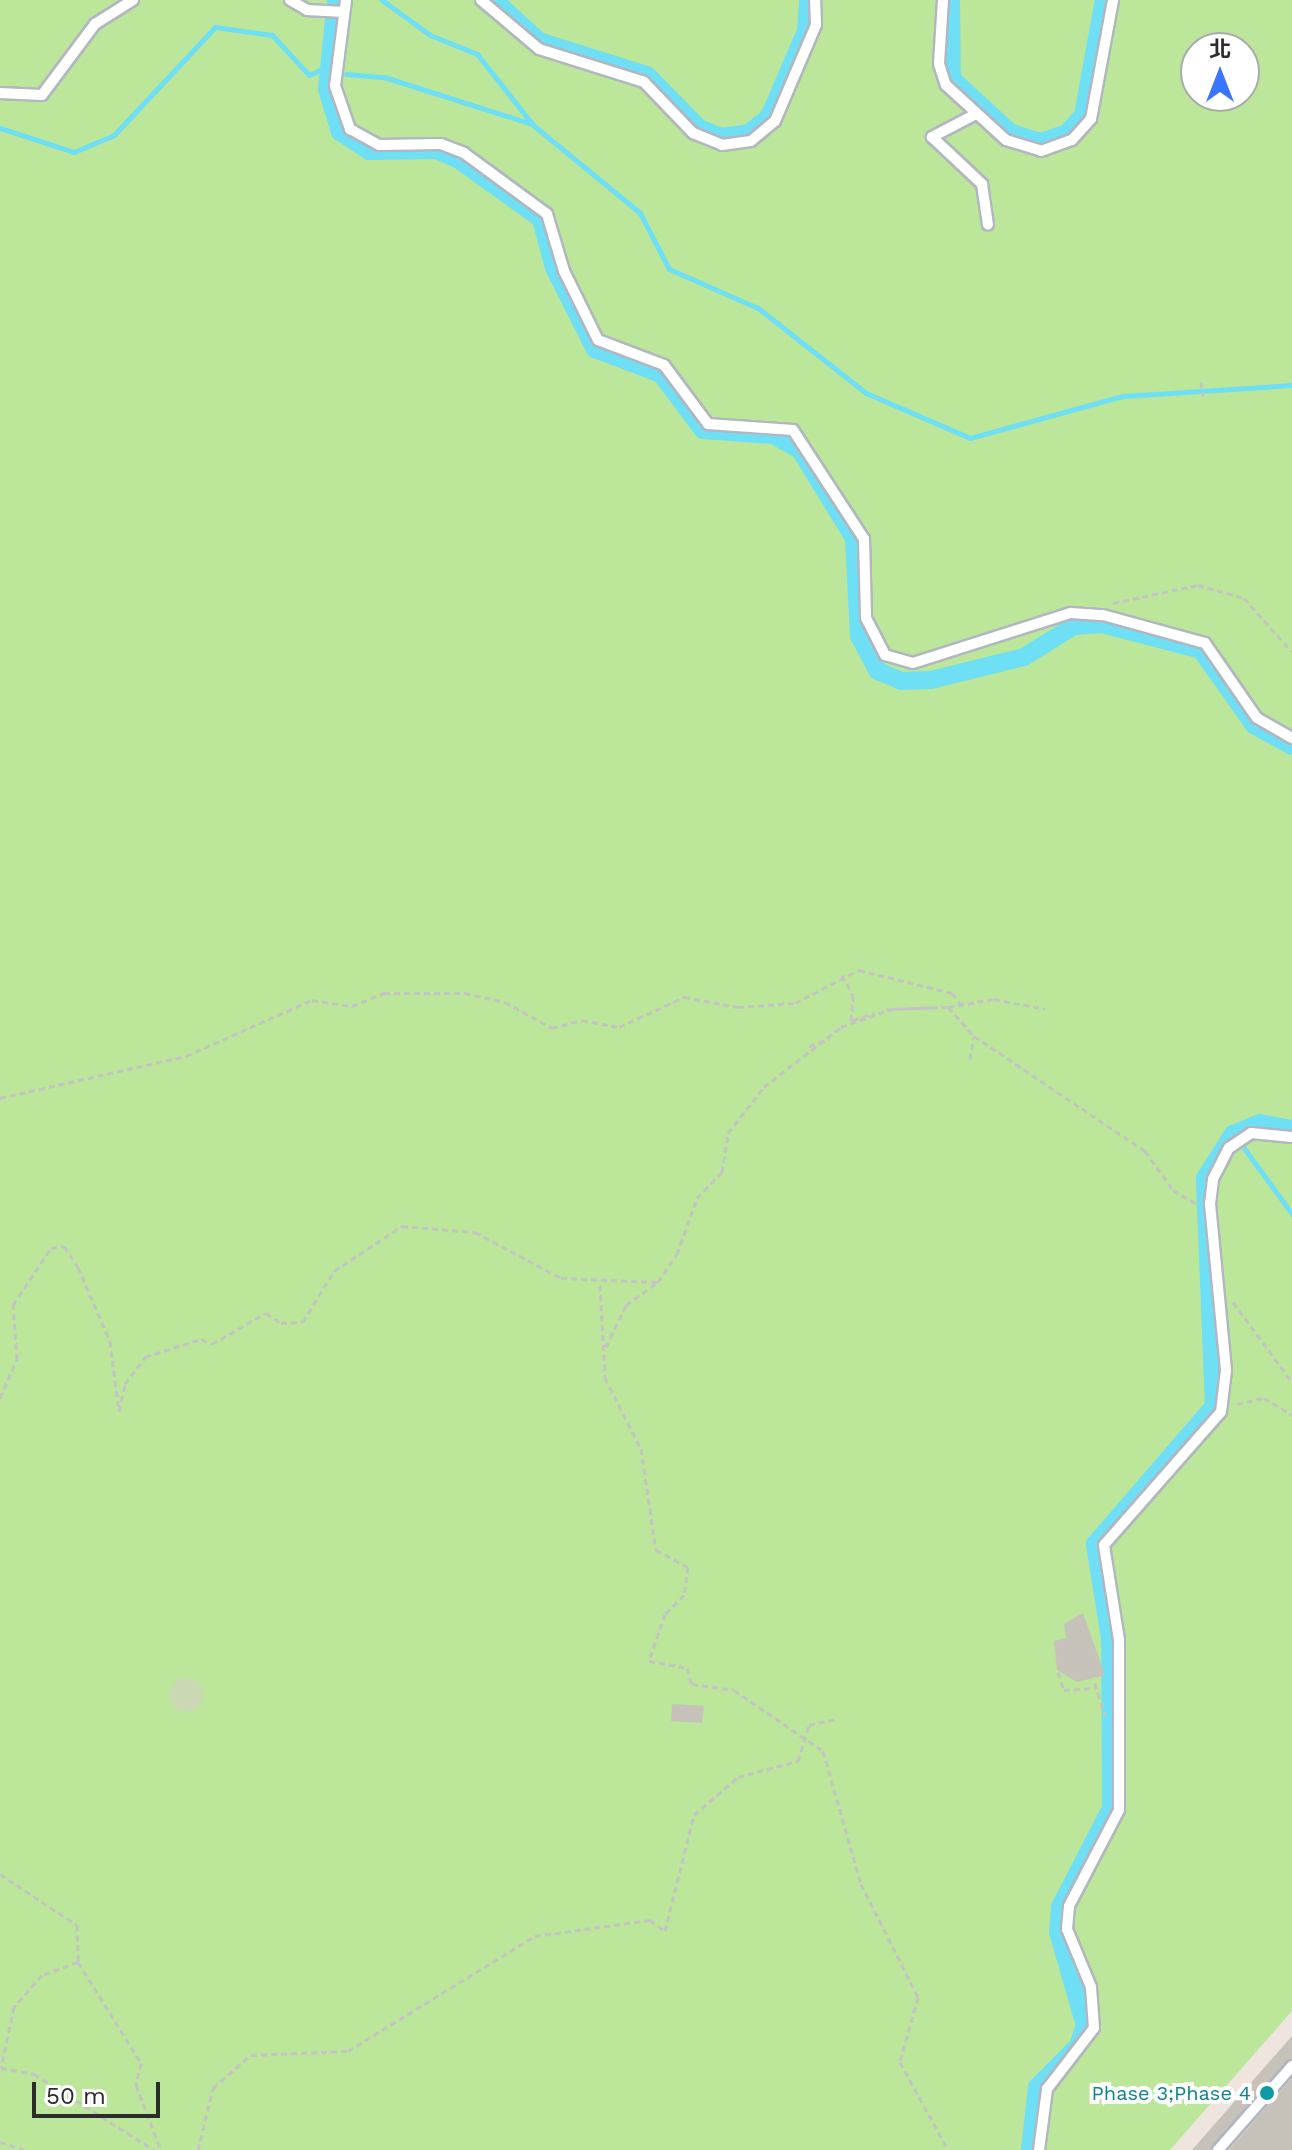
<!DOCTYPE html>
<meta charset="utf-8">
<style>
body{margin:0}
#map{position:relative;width:1292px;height:2150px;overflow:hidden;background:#eee5de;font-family:"Work Sans","Noto Sans TC",sans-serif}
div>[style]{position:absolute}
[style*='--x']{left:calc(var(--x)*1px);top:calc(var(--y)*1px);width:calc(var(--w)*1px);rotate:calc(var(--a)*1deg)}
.green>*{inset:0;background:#bce699}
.cemetery>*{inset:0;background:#cad9b4}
.round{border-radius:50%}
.stream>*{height:5px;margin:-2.5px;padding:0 2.5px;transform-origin:2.5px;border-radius:2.5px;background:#6edff4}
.canal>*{height:18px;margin:-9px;padding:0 9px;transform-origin:9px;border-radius:9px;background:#6edff4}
.building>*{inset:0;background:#c6c1b9}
.path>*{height:3px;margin-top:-1.5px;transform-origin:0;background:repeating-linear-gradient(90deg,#c4c4c4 0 6px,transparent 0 10px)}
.roads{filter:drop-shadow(2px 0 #b2b6c0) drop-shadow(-2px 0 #b2b6c0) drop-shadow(0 2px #b2b6c0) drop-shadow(0 -2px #b2b6c0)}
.lane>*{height:10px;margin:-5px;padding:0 5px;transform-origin:5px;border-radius:5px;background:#fff}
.dots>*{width:22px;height:22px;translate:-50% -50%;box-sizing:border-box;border:4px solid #fff;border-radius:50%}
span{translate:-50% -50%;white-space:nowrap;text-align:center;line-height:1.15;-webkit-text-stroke:8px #fff;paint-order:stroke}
.culture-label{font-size:20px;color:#0d838f}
.right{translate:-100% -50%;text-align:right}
.north{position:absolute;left:1180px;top:32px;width:80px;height:80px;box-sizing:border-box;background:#fff;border:2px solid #ababab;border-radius:50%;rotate:0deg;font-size:22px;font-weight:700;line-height:32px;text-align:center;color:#2c2c2c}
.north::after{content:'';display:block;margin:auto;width:28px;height:36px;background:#3a75ff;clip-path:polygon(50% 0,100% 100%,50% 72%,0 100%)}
.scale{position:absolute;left:32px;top:2082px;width:128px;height:36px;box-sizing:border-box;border:4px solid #2c2c2c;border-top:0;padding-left:10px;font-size:24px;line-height:28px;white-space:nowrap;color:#2c2c2c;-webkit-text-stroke:6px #fff;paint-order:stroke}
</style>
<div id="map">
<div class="green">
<i style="clip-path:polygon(evenodd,0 0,1292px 0,1292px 2011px,1170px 2150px,0 2150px,0 0,1196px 48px,1244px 48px,1244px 96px,1196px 96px,1196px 48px)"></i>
</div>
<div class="cemetery">
<i class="round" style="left:169px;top:1678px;width:34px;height:34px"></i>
</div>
<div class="stream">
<i style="--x:382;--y:0;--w:59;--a:36.1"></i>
<i style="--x:430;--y:35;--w:51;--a:22"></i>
<i style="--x:477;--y:54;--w:90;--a:51.7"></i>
<i style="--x:533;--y:125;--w:139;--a:39.4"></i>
<i style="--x:640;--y:213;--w:63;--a:62.6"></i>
<i style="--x:669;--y:269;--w:97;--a:23.7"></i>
<i style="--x:758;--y:308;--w:137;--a:38.2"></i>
<i style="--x:866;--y:393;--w:113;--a:23.4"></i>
<i style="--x:970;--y:438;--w:159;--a:-15.4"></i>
<i style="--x:1123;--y:396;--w:169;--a:-3.7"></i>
<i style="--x:346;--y:74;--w:38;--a:5"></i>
<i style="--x:384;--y:77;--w:155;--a:17.6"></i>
<i style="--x:0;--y:128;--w:78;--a:18"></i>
<i style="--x:74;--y:152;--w:43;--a:-23"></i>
<i style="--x:114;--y:135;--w:148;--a:-46.9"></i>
<i style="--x:215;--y:27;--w:58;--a:8"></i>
<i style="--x:272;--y:35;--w:54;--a:47.2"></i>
<i style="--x:309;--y:75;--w:17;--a:-25"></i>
<i style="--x:1241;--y:1144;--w:87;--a:53.9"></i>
</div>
<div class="canal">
<i style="--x:336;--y:0;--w:89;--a:95.8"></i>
<i style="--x:327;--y:89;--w:45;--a:73.2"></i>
<i style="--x:340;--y:132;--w:35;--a:33"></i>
<i style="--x:369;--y:151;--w:67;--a:-0.9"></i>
<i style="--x:436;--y:150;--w:25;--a:23"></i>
<i style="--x:459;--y:160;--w:101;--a:35.7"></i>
<i style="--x:541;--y:219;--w:51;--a:75.1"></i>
<i style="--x:554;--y:268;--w:91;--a:63.2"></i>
<i style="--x:595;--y:349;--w:71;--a:20.7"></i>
<i style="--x:661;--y:374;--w:70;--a:53.1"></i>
<i style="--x:703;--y:430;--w:70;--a:4.1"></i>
<i style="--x:773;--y:435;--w:31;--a:29"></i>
<i style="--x:800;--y:450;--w:103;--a:58.5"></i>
<i style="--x:854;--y:538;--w:98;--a:87.1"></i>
<i style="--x:859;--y:636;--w:40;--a:62"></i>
<i style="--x:878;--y:671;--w:25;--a:23"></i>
<i style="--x:901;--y:681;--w:30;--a:-2"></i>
<i style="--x:931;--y:680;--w:96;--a:-13.9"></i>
<i style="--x:1024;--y:657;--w:59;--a:-31.8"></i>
<i style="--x:1074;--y:626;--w:28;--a:-4"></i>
<i style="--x:1102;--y:624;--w:102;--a:14.7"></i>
<i style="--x:1201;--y:650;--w:92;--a:54.8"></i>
<i style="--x:1254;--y:725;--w:43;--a:28.9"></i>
<i style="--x:494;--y:0;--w:61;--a:42.3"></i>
<i style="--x:539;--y:41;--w:113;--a:17.5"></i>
<i style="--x:647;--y:75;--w:74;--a:45.5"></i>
<i style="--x:699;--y:128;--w:24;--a:22"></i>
<i style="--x:721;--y:137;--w:28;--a:-8"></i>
<i style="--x:749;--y:133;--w:26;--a:-39"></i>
<i style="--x:769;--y:117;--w:94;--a:-66.7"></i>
<i style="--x:806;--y:31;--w:31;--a:-86"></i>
<i style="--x:951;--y:0;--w:79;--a:89.3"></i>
<i style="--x:952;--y:79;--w:80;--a:42.5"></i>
<i style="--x:1011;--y:133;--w:31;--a:17"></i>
<i style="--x:1041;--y:142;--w:28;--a:-19"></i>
<i style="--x:1067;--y:133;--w:24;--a:-48"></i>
<i style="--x:1083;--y:115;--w:117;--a:-79.7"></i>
<i style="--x:1030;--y:2150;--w:63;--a:-83.7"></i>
<i style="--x:1037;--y:2087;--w:58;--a:-45"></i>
<i style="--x:1078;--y:2046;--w:21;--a:-71"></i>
<i style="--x:1085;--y:2026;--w:98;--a:-106"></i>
<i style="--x:1058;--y:1932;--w:25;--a:-85"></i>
<i style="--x:1060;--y:1907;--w:111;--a:-62.7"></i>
<i style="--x:1111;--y:1808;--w:169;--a:-90.3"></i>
<i style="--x:1110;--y:1639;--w:96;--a:-99"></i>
<i style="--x:1095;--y:1544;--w:182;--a:-49.2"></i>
<i style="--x:1214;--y:1406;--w:228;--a:-92.3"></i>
<i style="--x:1205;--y:1178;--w:52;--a:-57.5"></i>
<i style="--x:1233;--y:1134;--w:29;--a:-22"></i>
<i style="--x:1260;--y:1123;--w:33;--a:11"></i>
</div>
<div class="building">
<i style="clip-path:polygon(1083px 1613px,1105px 1675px,1077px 1682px,1057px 1670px,1054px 1641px,1066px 1638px,1064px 1624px)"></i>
<i style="clip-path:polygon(672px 1704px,704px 1706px,702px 1723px,671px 1721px)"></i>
<i style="clip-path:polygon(1292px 2036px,1292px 2058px,1210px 2150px,1192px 2150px)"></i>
<i style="clip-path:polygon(1292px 2078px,1292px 2150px,1229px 2150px)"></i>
</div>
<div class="path">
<i style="--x:1201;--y:382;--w:14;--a:82"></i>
<i style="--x:1113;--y:603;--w:87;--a:-12"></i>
<i style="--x:1198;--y:585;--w:48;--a:15.8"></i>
<i style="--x:1244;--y:598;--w:72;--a:48.4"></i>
<i style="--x:842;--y:975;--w:23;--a:61"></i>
<i style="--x:853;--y:995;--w:27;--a:94"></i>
<i style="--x:948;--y:1007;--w:47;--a:-9.9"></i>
<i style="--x:994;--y:999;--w:52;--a:11.1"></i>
<i style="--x:887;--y:1009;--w:51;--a:-2.2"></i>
<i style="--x:853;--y:1020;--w:22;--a:-18"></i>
<i style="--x:809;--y:1046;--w:21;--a:-19"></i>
<i style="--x:970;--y:1059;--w:23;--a:-80"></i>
<i style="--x:0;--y:1098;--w:191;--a:-12.7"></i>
<i style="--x:186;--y:1056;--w:138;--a:-24"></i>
<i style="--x:312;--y:1000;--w:40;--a:8.5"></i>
<i style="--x:352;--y:1006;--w:35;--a:-22"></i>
<i style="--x:384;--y:993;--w:81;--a:0"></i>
<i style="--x:465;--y:993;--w:41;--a:12.7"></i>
<i style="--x:505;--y:1002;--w:54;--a:29"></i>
<i style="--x:552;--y:1028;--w:31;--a:-15"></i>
<i style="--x:582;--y:1020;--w:38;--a:11"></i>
<i style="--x:619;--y:1027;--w:72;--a:-24.8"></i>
<i style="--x:684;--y:997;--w:55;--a:10.5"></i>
<i style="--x:738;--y:1007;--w:57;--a:-4"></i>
<i style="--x:795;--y:1003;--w:72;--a:-27.3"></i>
<i style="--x:859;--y:970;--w:96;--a:13.9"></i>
<i style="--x:952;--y:993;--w:16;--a:52"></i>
<i style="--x:600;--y:1285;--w:93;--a:86.9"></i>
<i style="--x:605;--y:1378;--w:80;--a:63.1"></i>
<i style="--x:641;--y:1449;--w:102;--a:81.6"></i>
<i style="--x:656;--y:1550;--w:36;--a:28"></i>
<i style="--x:688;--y:1567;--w:28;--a:98"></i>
<i style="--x:684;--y:1595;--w:27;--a:135"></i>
<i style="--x:665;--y:1614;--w:50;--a:108.8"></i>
<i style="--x:649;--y:1661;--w:39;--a:10"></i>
<i style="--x:687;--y:1668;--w:17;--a:73"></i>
<i style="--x:692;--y:1684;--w:42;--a:8.1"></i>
<i style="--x:734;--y:1690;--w:108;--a:34.4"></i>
<i style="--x:823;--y:1751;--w:138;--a:74.1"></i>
<i style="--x:861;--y:1884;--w:127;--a:63.2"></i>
<i style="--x:918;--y:1997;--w:67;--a:105.5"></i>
<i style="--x:900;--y:2062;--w:100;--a:61.4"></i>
<i style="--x:1233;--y:1302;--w:99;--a:53.6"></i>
<i style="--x:606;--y:1347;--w:47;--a:-64.5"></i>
<i style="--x:626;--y:1305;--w:37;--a:-36"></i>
<i style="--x:0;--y:1398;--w:43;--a:-66.4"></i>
<i style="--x:17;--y:1359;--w:54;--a:-94.2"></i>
<i style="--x:13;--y:1305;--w:69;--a:-56.3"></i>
<i style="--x:51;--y:1248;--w:13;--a:-9"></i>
<i style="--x:64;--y:1246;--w:25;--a:56"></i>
<i style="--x:78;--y:1267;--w:81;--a:66.6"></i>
<i style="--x:110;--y:1341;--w:71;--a:82.7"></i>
<i style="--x:119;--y:1411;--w:28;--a:-77"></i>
<i style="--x:125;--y:1384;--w:34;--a:-53"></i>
<i style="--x:145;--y:1357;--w:59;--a:-17.8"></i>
<i style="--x:201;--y:1339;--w:12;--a:24"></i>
<i style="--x:212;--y:1344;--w:62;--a:-29.9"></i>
<i style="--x:266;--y:1313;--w:18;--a:34"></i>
<i style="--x:281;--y:1323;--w:22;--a:-3"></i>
<i style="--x:303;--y:1322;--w:60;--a:-58.7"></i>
<i style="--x:334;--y:1271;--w:82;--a:-33.5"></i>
<i style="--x:402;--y:1226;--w:73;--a:4.7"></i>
<i style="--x:475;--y:1232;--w:98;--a:28.1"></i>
<i style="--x:561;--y:1278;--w:97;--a:2.4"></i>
<i style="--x:658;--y:1282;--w:34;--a:-56"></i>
<i style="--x:677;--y:1254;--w:59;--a:-70.3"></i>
<i style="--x:697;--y:1198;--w:36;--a:-46"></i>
<i style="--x:722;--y:1172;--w:39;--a:-81"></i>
<i style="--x:728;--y:1133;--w:58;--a:-52"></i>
<i style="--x:764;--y:1087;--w:98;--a:-37.9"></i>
<i style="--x:841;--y:1027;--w:53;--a:-19.8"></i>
<i style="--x:891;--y:1009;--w:57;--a:-2"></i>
<i style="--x:948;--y:1007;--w:39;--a:48"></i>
<i style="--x:974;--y:1036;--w:206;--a:33.9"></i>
<i style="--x:1145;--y:1151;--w:48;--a:54.3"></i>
<i style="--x:1173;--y:1190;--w:27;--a:31"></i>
<i style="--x:1237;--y:1404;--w:28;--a:-13"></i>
<i style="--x:1264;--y:1398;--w:33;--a:31"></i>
<i style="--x:1058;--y:1672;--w:19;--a:72"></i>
<i style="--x:1064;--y:1690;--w:32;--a:-4"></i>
<i style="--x:1095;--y:1683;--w:34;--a:73"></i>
<i style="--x:0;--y:1874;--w:92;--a:33.5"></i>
<i style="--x:77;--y:1925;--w:37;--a:88"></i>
<i style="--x:78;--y:1962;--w:38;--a:160"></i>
<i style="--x:42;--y:1975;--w:43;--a:131.2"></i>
<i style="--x:14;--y:2007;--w:62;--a:102"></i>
<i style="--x:1;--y:2068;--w:34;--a:10"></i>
<i style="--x:34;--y:2074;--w:142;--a:32.3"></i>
<i style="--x:78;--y:1962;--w:119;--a:58"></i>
<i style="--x:141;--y:2063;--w:23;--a:103"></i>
<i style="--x:136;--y:2085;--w:70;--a:69"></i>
<i style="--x:0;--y:2142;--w:26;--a:18"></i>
<i style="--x:198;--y:2150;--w:64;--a:-76.4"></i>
<i style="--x:213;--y:2088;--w:50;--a:-41"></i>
<i style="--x:251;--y:2055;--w:97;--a:-2.4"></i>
<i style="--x:348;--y:2051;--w:220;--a:-31.6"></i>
<i style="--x:535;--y:1936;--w:116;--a:-7.9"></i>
<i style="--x:650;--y:1920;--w:19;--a:36"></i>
<i style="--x:665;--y:1931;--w:120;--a:-76"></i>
<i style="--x:694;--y:1815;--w:58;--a:-40.8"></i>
<i style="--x:738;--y:1777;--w:62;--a:-14.9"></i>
<i style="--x:798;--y:1761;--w:38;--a:-73"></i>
<i style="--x:809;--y:1725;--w:28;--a:-13"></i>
</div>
<div class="roads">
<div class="lane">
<i style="--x:290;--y:0;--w:20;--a:30"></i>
<i style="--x:307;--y:10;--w:37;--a:3"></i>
<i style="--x:346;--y:0;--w:87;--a:97.3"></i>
<i style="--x:335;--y:86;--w:46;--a:70.8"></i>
<i style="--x:350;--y:129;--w:33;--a:29"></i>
<i style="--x:379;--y:145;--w:62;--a:-0.9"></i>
<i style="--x:441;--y:144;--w:25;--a:21"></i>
<i style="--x:464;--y:153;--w:103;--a:36.3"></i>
<i style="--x:547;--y:214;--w:59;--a:73.4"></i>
<i style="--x:564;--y:271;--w:77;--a:63.8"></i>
<i style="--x:598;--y:340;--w:71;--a:20.7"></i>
<i style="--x:664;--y:365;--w:74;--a:53.3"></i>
<i style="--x:708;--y:424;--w:85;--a:4"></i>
<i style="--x:793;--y:430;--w:130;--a:56.9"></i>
<i style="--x:864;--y:539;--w:79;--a:88.5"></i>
<i style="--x:866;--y:618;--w:42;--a:62.8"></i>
<i style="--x:885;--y:655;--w:29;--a:16"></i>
<i style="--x:913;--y:663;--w:166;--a:-17.6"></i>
<i style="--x:1071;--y:613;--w:32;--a:4"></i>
<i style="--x:1103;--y:615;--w:106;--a:15.4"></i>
<i style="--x:1205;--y:643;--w:91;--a:55.3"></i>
<i style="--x:1257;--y:718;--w:40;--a:29.7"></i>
<i style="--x:481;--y:0;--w:76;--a:40.2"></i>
<i style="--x:539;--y:49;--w:110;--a:17.4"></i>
<i style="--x:644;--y:82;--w:71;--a:46.1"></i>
<i style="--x:693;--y:133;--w:31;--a:22"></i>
<i style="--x:722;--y:145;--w:29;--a:-8"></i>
<i style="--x:751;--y:141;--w:31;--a:-40"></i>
<i style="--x:775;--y:121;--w:104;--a:-66.9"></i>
<i style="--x:816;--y:25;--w:25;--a:-92"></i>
<i style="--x:943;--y:0;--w:64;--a:93.6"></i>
<i style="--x:939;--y:64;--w:22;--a:72"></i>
<i style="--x:946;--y:85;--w:81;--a:42.5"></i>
<i style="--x:1006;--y:140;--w:37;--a:17"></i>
<i style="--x:1041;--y:151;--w:33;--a:-20"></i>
<i style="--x:1072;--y:140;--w:28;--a:-48"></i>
<i style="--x:1091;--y:119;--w:121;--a:-79.5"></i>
<i style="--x:0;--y:93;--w:42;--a:2.7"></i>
<i style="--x:42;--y:95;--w:89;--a:-53.3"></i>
<i style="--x:95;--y:24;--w:45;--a:-32.3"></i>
<i style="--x:976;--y:114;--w:50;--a:152.4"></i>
<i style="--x:932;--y:137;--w:69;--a:43.2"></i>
<i style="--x:982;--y:184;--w:41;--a:81.7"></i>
<i style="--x:1039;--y:2150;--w:62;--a:-82.5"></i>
<i style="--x:1047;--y:2089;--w:77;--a:-52.4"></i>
<i style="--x:1094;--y:2028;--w:41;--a:-94.2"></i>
<i style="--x:1091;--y:1987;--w:63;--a:-112.5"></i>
<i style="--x:1067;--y:1929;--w:23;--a:-85"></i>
<i style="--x:1069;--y:1906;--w:108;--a:-62.5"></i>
<i style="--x:1119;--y:1810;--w:170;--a:-90"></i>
<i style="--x:1119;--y:1640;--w:96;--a:-99"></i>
<i style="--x:1104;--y:1545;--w:177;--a:-48.7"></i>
<i style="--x:1221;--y:1412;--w:42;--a:-83.2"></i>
<i style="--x:1226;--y:1370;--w:167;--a:-95.5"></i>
<i style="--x:1210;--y:1204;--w:25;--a:-83"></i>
<i style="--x:1213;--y:1179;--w:35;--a:-63"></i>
<i style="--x:1229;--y:1148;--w:27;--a:-34"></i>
<i style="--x:1251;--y:1133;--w:41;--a:5.6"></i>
<i style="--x:1218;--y:2150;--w:112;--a:-48.6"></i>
</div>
</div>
<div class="dots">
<i style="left:1267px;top:2093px;background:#0f9aa8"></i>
</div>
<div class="culture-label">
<span class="right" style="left:1251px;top:2093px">Phase 3;Phase 4</span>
</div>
<div class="north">北</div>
<div class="scale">50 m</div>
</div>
